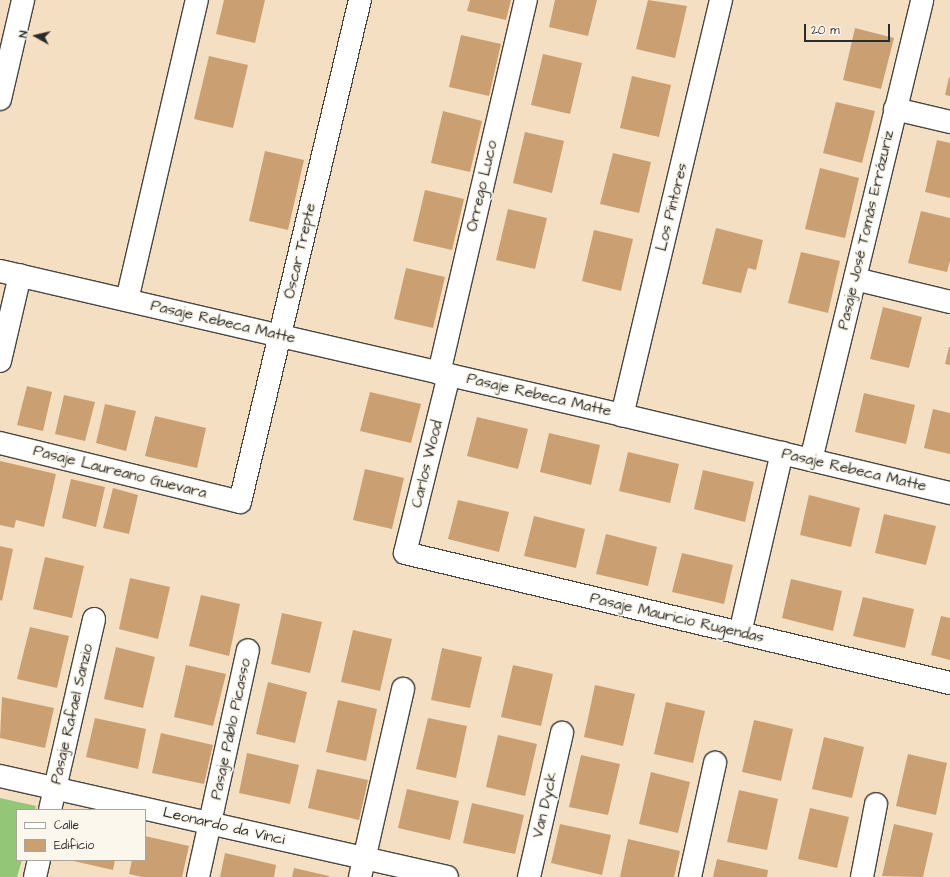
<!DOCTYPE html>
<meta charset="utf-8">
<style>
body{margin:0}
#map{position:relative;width:950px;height:877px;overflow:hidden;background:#f4dfc3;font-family:"Architects Daughter",sans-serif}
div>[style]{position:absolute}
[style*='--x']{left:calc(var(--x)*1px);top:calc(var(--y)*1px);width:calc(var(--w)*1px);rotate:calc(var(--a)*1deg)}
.green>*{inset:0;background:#93c677}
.building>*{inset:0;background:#caa072}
.roads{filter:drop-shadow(1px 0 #494642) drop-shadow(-1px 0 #494642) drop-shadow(0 1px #494642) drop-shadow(0 -1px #494642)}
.minor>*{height:22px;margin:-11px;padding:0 11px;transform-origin:11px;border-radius:11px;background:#fff}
.tertiary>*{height:22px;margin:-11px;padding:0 11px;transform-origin:11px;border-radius:11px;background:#fff}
span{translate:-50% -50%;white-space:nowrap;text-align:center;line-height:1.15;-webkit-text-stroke:3.5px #fbf7ec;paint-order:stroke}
.street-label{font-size:15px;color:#2b2b2b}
.legend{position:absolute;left:16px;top:809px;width:130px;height:52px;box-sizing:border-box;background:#fbf7ec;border:1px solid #a8a59f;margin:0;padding:5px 7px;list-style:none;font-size:12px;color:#2b2b2b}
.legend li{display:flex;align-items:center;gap:8px;height:20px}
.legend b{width:20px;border:1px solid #a8a59f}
.north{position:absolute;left:16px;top:16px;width:40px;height:40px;-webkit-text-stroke:3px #fbf7ec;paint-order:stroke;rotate:278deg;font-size:11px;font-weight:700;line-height:16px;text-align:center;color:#2b2b2b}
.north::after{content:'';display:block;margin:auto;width:14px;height:18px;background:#2b2b2b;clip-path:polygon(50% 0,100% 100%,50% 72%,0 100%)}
.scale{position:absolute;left:804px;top:24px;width:86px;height:18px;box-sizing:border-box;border:2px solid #2b2b2b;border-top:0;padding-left:5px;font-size:12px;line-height:14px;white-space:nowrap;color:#2b2b2b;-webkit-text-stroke:3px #fbf7ec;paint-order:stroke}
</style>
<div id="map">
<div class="green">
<i style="clip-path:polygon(0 798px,36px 806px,35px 810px,17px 810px,17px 860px,22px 860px,17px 877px,0 877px)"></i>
</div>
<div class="building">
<i style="clip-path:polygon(224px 0,265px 0,255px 43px,216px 34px)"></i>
<i style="clip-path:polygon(470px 0,511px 0,506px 20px,467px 11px)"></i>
<i style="clip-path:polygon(555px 0,597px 0,588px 36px,549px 27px)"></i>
<i style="clip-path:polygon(648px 0,687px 6px,675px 58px,636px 49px)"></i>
<i style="clip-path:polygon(855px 28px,894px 38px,881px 89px,843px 80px)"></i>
<i style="clip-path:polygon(461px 35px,501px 44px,489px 96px,449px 87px)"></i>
<i style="clip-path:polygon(543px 54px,582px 63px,570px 114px,531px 105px)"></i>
<i style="clip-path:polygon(209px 56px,248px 65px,233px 128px,194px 119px)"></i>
<i style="clip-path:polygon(632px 76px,671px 85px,659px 137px,620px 128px)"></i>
<i style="clip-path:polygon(949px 77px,950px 78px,950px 96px,945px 95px)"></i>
<i style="clip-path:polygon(836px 102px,875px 111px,862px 163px,823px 153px)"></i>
<i style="clip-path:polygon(443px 111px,482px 121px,470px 172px,431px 163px)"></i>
<i style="clip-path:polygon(525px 132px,564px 141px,552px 193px,513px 183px)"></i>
<i style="clip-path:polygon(937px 140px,950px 143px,950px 198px,925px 192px)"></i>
<i style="clip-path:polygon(265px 151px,304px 160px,288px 230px,249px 221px)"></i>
<i style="clip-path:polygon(613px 153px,651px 162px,639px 213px,600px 204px)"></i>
<i style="clip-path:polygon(820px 168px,859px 178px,845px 238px,805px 229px)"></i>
<i style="clip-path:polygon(425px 190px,464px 199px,452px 250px,413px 241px)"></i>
<i style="clip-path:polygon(508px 209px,547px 218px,535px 269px,496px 260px)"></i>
<i style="clip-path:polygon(921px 211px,950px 218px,950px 261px,947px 272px,908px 263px)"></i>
<i style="clip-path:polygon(716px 228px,763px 240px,756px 270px,748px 268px,741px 293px,702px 284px)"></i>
<i style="clip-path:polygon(594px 230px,633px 239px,621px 291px,582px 281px)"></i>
<i style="clip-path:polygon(801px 252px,840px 261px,828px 313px,788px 303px)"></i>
<i style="clip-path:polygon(406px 268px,445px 277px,433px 328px,394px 319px)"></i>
<i style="clip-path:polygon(883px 307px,922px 317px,909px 368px,870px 359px)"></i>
<i style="clip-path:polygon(949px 347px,950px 347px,950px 365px,945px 364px)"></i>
<i style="clip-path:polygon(27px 386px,52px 392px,43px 431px,17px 425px)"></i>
<i style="clip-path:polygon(370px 392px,421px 404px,411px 443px,360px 431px)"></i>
<i style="clip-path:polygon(864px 393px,915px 405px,906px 444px,855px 432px)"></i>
<i style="clip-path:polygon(64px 395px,95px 402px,85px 441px,55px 434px)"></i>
<i style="clip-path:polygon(105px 404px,136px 411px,126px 451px,96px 443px)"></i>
<i style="clip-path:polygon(933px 409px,950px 413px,950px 454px,924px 448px)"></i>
<i style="clip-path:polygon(155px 416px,206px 428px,197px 468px,145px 456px)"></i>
<i style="clip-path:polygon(477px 417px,528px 429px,518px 469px,467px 456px)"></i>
<i style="clip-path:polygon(549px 433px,600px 445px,591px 485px,540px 472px)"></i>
<i style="clip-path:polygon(628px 452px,679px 464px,670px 503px,619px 491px)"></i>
<i style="clip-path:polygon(0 461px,56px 474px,44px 527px,16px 520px,14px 528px,0 525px)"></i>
<i style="clip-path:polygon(365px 469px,404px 478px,392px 529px,353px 520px)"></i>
<i style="clip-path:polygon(703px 470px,754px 482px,745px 522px,694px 509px)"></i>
<i style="clip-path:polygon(71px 479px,105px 487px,96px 527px,62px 518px)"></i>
<i style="clip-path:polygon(113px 488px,138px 495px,129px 534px,103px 528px)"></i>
<i style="clip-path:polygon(809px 495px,860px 508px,851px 547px,800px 535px)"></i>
<i style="clip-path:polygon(458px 500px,509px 512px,499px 552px,448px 539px)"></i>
<i style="clip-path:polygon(884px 514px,936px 526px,926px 565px,875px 553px)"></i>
<i style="clip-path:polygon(534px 516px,585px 529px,576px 568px,524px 556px)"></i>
<i style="clip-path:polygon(606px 534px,657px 547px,648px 586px,596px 574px)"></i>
<i style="clip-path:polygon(0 546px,13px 549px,2px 601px,0 600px)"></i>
<i style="clip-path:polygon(682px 553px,733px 565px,724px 604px,672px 592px)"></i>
<i style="clip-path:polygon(45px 557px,84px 566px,72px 618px,33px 609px)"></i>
<i style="clip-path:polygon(130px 578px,170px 587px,158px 639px,119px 629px)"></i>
<i style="clip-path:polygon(791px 579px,842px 591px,833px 631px,782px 618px)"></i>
<i style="clip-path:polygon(201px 595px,240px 604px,229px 656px,189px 646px)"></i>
<i style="clip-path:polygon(863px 597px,914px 609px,905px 648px,853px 636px)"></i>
<i style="clip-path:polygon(282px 613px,322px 622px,310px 673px,271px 664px)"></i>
<i style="clip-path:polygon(941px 616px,950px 618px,950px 660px,931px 655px)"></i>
<i style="clip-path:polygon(30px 627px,69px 636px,57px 688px,17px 679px)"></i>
<i style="clip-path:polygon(353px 630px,392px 639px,380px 691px,341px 682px)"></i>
<i style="clip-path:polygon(116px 647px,155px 657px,143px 708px,104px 699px)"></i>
<i style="clip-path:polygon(442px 648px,482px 657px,470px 708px,431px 700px)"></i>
<i style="clip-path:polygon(186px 665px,226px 674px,213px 726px,174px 717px)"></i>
<i style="clip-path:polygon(513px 665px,553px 674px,541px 726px,501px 717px)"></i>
<i style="clip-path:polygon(268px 682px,307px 692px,295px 743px,256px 734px)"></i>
<i style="clip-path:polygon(595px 685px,635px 694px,623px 746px,584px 737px)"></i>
<i style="clip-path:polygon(2px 697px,54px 708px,45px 748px,0 738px)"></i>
<i style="clip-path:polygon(338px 700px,377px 709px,366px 761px,326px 752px)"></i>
<i style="clip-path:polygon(666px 702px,705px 711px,693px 763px,654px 754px)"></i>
<i style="clip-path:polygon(95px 718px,146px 729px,138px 769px,86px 757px)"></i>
<i style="clip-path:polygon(428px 718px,467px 726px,456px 778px,416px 769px)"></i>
<i style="clip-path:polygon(754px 720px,793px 729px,781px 781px,742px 772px)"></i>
<i style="clip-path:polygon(161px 733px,213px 745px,204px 784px,152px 773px)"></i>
<i style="clip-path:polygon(498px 735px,537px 744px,525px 796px,486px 787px)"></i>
<i style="clip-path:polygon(824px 737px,864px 747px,852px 798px,812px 789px)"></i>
<i style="clip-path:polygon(247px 753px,299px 765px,290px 804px,239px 793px)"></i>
<i style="clip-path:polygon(908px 754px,947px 763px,936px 815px,896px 806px)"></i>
<i style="clip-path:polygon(581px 755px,620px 764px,608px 815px,569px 807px)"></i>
<i style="clip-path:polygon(317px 769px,368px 780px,359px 820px,308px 808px)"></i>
<i style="clip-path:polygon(651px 772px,690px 782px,678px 833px,639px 824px)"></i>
<i style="clip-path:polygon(407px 789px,459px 801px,450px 840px,398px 828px)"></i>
<i style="clip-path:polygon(739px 790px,778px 799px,767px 850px,727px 842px)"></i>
<i style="clip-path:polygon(472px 803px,524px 815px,515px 854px,463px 843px)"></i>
<i style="clip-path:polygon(810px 808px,849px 817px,837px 868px,798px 859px)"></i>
<i style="clip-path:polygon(560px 824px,611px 835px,602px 875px,551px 863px)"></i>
<i style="clip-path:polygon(894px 824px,933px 833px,923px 877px,882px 876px)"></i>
<i style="clip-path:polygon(145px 836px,189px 846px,182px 877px,142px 877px,129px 874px,132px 860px,145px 860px)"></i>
<i style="clip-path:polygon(628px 839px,680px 851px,674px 877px,620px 877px)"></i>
<i style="clip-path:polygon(225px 853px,276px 865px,274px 877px,220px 877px)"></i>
<i style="clip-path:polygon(717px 859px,768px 870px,767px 877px,713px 877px)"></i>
<i style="clip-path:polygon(69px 860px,115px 860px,113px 870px)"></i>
<i style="clip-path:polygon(294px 868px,329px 876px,329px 877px,292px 877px)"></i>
</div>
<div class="roads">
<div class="minor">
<i style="--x:0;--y:99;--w:102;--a:-76.9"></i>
<i style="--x:895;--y:109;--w:57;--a:13.3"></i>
<i style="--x:0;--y:271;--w:638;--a:13.03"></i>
<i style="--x:855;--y:279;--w:98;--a:13.6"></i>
<i style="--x:127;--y:300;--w:308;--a:-76.9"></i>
<i style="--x:0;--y:361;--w:88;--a:-76.9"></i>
<i style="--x:439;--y:373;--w:383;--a:-76.9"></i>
<i style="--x:449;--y:375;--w:183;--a:103.9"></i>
<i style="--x:405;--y:553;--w:560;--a:13.42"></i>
<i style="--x:0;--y:443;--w:247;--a:13.8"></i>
<i style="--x:240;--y:502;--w:516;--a:-76.56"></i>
<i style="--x:811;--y:460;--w:473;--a:-76.4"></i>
<i style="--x:740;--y:633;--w:185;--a:-76.9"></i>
<i style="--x:0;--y:776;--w:458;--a:12.7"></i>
<i style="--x:50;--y:810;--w:196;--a:-77"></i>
<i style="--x:35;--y:877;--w:17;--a:-77"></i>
<i style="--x:198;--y:877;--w:232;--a:-77.6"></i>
<i style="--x:360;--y:877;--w:193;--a:-77.1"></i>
<i style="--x:529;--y:877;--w:148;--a:-77.1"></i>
<i style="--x:690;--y:877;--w:117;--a:-77.6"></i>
<i style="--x:862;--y:877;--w:74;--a:-79.1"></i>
</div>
<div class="tertiary">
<i style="--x:721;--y:0;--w:427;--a:103.4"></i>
<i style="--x:622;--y:415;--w:337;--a:13.4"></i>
</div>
</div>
<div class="street-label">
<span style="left:482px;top:186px;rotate:-77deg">Orrego Luco</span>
<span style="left:672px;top:207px;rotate:-76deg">Los Pintores</span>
<span style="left:866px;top:230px;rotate:-77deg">Pasaje José Tomás Errázuriz</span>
<span style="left:300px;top:251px;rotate:-77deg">Óscar Trepte</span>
<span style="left:223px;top:322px;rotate:13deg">Pasaje Rebeca Matte</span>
<span style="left:539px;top:395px;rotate:13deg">Pasaje Rebeca Matte</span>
<span style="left:427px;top:464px;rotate:-76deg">Carlos Wood</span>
<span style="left:854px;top:470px;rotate:13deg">Pasaje Rebeca Matte</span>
<span style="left:120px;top:472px;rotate:14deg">Pasaje Laureano Guevara</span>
<span style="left:677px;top:618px;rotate:13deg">Pasaje Mauricio Rugendas</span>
<span style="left:72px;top:714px;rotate:-77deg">Pasaje Rafael Sanzio</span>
<span style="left:231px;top:729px;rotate:-78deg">Pasaje Pablo Picasso</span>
<span style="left:545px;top:805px;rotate:-77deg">Van Dyck</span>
<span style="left:224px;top:826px;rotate:13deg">Leonardo da Vinci</span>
</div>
<ul class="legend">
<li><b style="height:5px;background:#fff"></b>Calle</li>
<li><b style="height:11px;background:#caa072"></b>Edificio</li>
</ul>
<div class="north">N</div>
<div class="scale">20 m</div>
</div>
